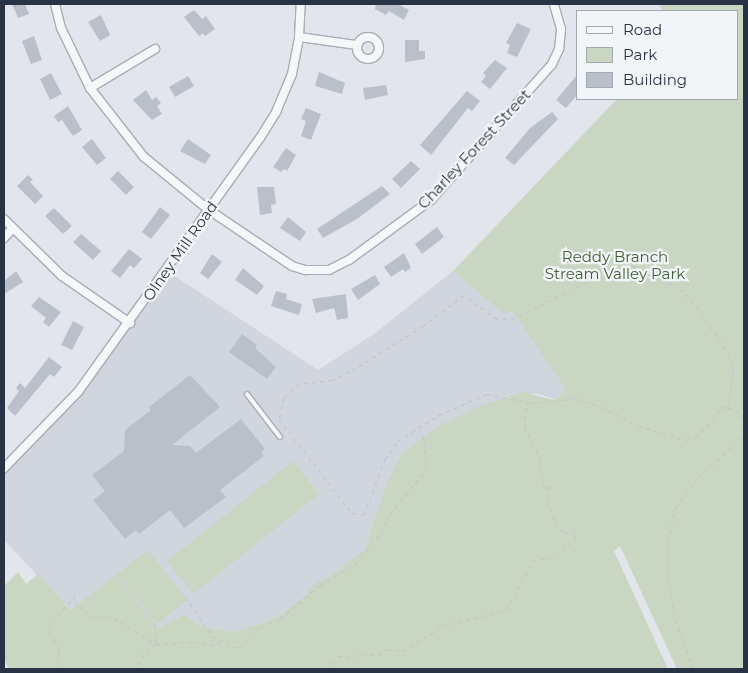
<!DOCTYPE html>
<style>
body{margin:0}
#map{position:relative;width:748px;height:673px;overflow:hidden;background:#e2e6ec;font-family:Montserrat,sans-serif}
div>[style]{position:absolute}
[style*='--x']{left:calc(var(--x)*1px);top:calc(var(--y)*1px);width:calc(var(--w)*1px);rotate:calc(var(--a)*1deg)}
.built>*{inset:0;background:#d0d5de}
.green>*{inset:0;background:#c8d6c2}
.building>*{inset:0;background:#b9c0ca}
.path>*{height:1px;margin-top:-0.5px;transform-origin:0;background:repeating-linear-gradient(90deg,#c0c4ca 0 4px,transparent 0 8px)}
.roads{filter:drop-shadow(1px 0 #a6adb7) drop-shadow(-1px 0 #a6adb7) drop-shadow(0 1px #a6adb7) drop-shadow(0 -1px #a6adb7)}
.service>*{height:4px;margin:-2px;padding:0 2px;transform-origin:2px;border-radius:2px;background:#f5f7f9}
.minor>*{height:8px;margin:-4px;padding:0 4px;transform-origin:4px;border-radius:4px;background:#f5f7f9}
.minor>.ring{margin:-4px;padding:0;box-sizing:content-box;background:none;border:8px solid #f5f7f9;border-radius:50%}
span{translate:-50% -50%;white-space:nowrap;text-align:center;line-height:1.15;-webkit-text-stroke:4.5px #f2f5f8;paint-order:stroke}
.street-label{font-size:15px;color:#283445}
.park-label{font-size:15px;color:#3f6234}
.frame{position:absolute;inset:0;border:5px solid #283445;pointer-events:none}
.legend{position:absolute;left:576px;top:10px;width:162px;height:90px;box-sizing:border-box;background:#f2f5f8;border:1px solid #a1a8b0;margin:0;padding:6px 9px;list-style:none;font-size:15px;color:#283445}
.legend li{display:flex;align-items:center;gap:10px;height:25px}
.legend b{width:25px;border:1px solid #a1a8b0}
</style>
<div id="map">
<div class="built">
<i style="clip-path:polygon(167px 271px,318px 370px,374px 334px,453px 271px,503px 314px,592px 275px,578px 407px,539px 394px,518px 393px,377px 519px,364px 551px,297px 608px,262px 623px,233px 632px,205px 627px,183px 615px,158px 628px,70px 610px,4px 540px,4px 468px,78px 392px)"></i>
</div>
<div class="green">
<i style="clip-path:polygon(659px 4px,744px 4px,744px 669px,677px 669px,620px 546px,614px 551px,668px 669px,9px 669px,4px 659px,4px 586px,18px 572px,26px 584px,38px 574px,70px 610px,116px 575px,158px 628px,183px 615px,205px 627px,233px 632px,262px 623px,282px 614px,305px 596px,314px 584px,332px 575px,365px 549px,387px 483px,401px 455px,435px 428px,479px 406px,523px 392px,554px 400px,567px 390px,512px 311px,503px 314px,453px 271px,617px 99px,737px 99px,737px 11px,663px 11px)"></i>
<i style="clip-path:polygon(293px 461px,319px 494px,193px 594px,167px 561px)"></i>
<i style="clip-path:polygon(148px 550px,187px 600px,157px 624px,117px 574px)"></i>
</div>
<div class="building">
<i style="clip-path:polygon(12px 4px,25px 4px,29px 14px,18px 18px)"></i>
<i style="clip-path:polygon(376px 4px,398px 4px,409px 10px,404px 20px,389px 11px,386px 15px,375px 9px)"></i>
<i style="clip-path:polygon(194px 10px,202px 19px,206px 16px,215px 29px,205px 36px,203px 33px,199px 36px,184px 17px)"></i>
<i style="clip-path:polygon(101px 15px,110px 35px,100px 41px,88px 22px)"></i>
<i style="clip-path:polygon(517px 23px,531px 29px,517px 57px,507px 53px,510px 45px,506px 43px)"></i>
<i style="clip-path:polygon(34px 36px,42px 60px,31px 64px,22px 41px)"></i>
<i style="clip-path:polygon(405px 40px,419px 40px,419px 51px,425px 51px,425px 59px,405px 62px)"></i>
<i style="clip-path:polygon(495px 60px,507px 68px,490px 89px,481px 82px,486px 76px,483px 73px)"></i>
<i style="clip-path:polygon(319px 72px,345px 83px,342px 94px,315px 86px)"></i>
<i style="clip-path:polygon(51px 73px,62px 94px,50px 100px,40px 79px)"></i>
<i style="clip-path:polygon(577px 75px,577px 95px,566px 108px,556px 100px)"></i>
<i style="clip-path:polygon(188px 76px,194px 86px,175px 97px,169px 87px)"></i>
<i style="clip-path:polygon(386px 85px,388px 95px,365px 100px,363px 88px)"></i>
<i style="clip-path:polygon(146px 90px,152px 100px,156px 97px,161px 103px,157px 106px,162px 114px,152px 120px,133px 100px)"></i>
<i style="clip-path:polygon(467px 91px,480px 101px,472px 111px,468px 108px,431px 155px,420px 145px)"></i>
<i style="clip-path:polygon(68px 106px,82px 130px,73px 136px,62px 120px,58px 122px,54px 116px)"></i>
<i style="clip-path:polygon(306px 108px,321px 114px,311px 140px,301px 136px,306px 121px,301px 119px)"></i>
<i style="clip-path:polygon(552px 112px,558px 119px,514px 165px,505px 158px,530px 128px)"></i>
<i style="clip-path:polygon(92px 139px,106px 158px,97px 165px,82px 147px)"></i>
<i style="clip-path:polygon(188px 139px,211px 155px,205px 164px,180px 151px)"></i>
<i style="clip-path:polygon(286px 148px,296px 155px,287px 171px,284px 169px,281px 172px,273px 167px)"></i>
<i style="clip-path:polygon(411px 161px,420px 169px,401px 188px,392px 179px)"></i>
<i style="clip-path:polygon(118px 171px,134px 187px,126px 195px,110px 179px)"></i>
<i style="clip-path:polygon(28px 175px,33px 180px,30px 182px,43px 196px,35px 204px,17px 186px)"></i>
<i style="clip-path:polygon(382px 186px,390px 194px,357px 219px,323px 238px,317px 229px)"></i>
<i style="clip-path:polygon(257px 187px,274px 187px,276px 204px,271px 205px,272px 213px,260px 215px)"></i>
<i style="clip-path:polygon(160px 207px,170px 215px,151px 239px,142px 232px)"></i>
<i style="clip-path:polygon(54px 208px,72px 226px,63px 234px,45px 216px)"></i>
<i style="clip-path:polygon(288px 217px,306px 232px,300px 241px,280px 228px)"></i>
<i style="clip-path:polygon(437px 227px,444px 237px,422px 254px,415px 244px)"></i>
<i style="clip-path:polygon(81px 234px,101px 251px,93px 260px,73px 242px)"></i>
<i style="clip-path:polygon(129px 249px,142px 259px,134px 268px,130px 265px,120px 278px,111px 271px)"></i>
<i style="clip-path:polygon(404px 253px,411px 268px,405px 272px,403px 269px,391px 277px,384px 267px)"></i>
<i style="clip-path:polygon(212px 254px,222px 262px,208px 279px,200px 273px)"></i>
<i style="clip-path:polygon(243px 268px,264px 286px,257px 295px,235px 280px)"></i>
<i style="clip-path:polygon(16px 271px,23px 282px,4px 294px,4px 281px)"></i>
<i style="clip-path:polygon(375px 275px,380px 284px,358px 300px,351px 289px)"></i>
<i style="clip-path:polygon(276px 291px,287px 294px,286px 299px,302px 304px,299px 315px,271px 306px)"></i>
<i style="clip-path:polygon(346px 294px,348px 318px,337px 320px,334px 308px,316px 313px,312px 299px)"></i>
<i style="clip-path:polygon(39px 297px,61px 312px,49px 327px,43px 322px,46px 318px,31px 306px)"></i>
<i style="clip-path:polygon(73px 321px,84px 327px,72px 350px,61px 345px)"></i>
<i style="clip-path:polygon(242px 334px,257px 345px,255px 348px,276px 367px,267px 379px,229px 352px)"></i>
<i style="clip-path:polygon(49px 357px,62px 367px,54px 377px,50px 374px,15px 416px,7px 408px,19px 391px,16px 388px,20px 383px,25px 388px)"></i>
<i style="clip-path:polygon(190px 375px,220px 407px,172px 445px,190px 446px,196px 453px,241px 419px,265px 449px,261px 452px,264px 456px,220px 490px,226px 497px,184px 528px,170px 510px,139px 534px,136px 530px,125px 539px,93px 500px,105px 491px,92px 475px,124px 451px,125px 430px,151px 410px,149px 407px)"></i>
</div>
<div class="path">
<i style="--x:728;--y:408;--w:36;--a:-82"></i>
<i style="--x:733;--y:372;--w:16;--a:-101"></i>
<i style="--x:730;--y:356;--w:64;--a:-124.2"></i>
<i style="--x:694;--y:303;--w:21;--a:-135"></i>
<i style="--x:679;--y:288;--w:51;--a:-154.4"></i>
<i style="--x:633;--y:266;--w:25;--a:169"></i>
<i style="--x:608;--y:271;--w:104;--a:153.2"></i>
<i style="--x:515;--y:318;--w:18;--a:177"></i>
<i style="--x:497;--y:319;--w:41;--a:-144"></i>
<i style="--x:464;--y:295;--w:51;--a:142.9"></i>
<i style="--x:423;--y:326;--w:79;--a:147.9"></i>
<i style="--x:356;--y:368;--w:27;--a:153"></i>
<i style="--x:332;--y:380;--w:33;--a:173"></i>
<i style="--x:299;--y:384;--w:21;--a:137"></i>
<i style="--x:284;--y:398;--w:22;--a:103"></i>
<i style="--x:279;--y:419;--w:119;--a:52.2"></i>
<i style="--x:352;--y:513;--w:12;--a:9"></i>
<i style="--x:364;--y:515;--w:60;--a:-69.4"></i>
<i style="--x:385;--y:459;--w:22;--a:-54"></i>
<i style="--x:398;--y:441;--w:49;--a:-32.4"></i>
<i style="--x:439;--y:415;--w:52;--a:-23.6"></i>
<i style="--x:487;--y:394;--w:45;--a:11.6"></i>
<i style="--x:531;--y:403;--w:46;--a:-5"></i>
<i style="--x:577;--y:399;--w:25;--a:18"></i>
<i style="--x:601;--y:407;--w:42;--a:26.6"></i>
<i style="--x:639;--y:426;--w:49;--a:16.6"></i>
<i style="--x:686;--y:440;--w:10;--a:-11"></i>
<i style="--x:696;--y:438;--w:41;--a:-48.9"></i>
<i style="--x:723;--y:407;--w:5;--a:11"></i>
<i style="--x:728;--y:408;--w:8;--a:7"></i>
<i style="--x:736;--y:409;--w:15;--a:58"></i>
<i style="--x:185;--y:597;--w:48;--a:54.3"></i>
<i style="--x:213;--y:636;--w:23;--a:29"></i>
<i style="--x:233;--y:647;--w:7;--a:0"></i>
<i style="--x:240;--y:647;--w:30;--a:-45"></i>
<i style="--x:261;--y:626;--w:20;--a:-20"></i>
<i style="--x:280;--y:619;--w:52;--a:-40.4"></i>
<i style="--x:320;--y:585;--w:42;--a:-30.3"></i>
<i style="--x:356;--y:564;--w:41;--a:-52"></i>
<i style="--x:381;--y:532;--w:20;--a:-63"></i>
<i style="--x:390;--y:514;--w:57;--a:-50.7"></i>
<i style="--x:426;--y:470;--w:31;--a:-94"></i>
<i style="--x:424;--y:439;--w:11;--a:-117"></i>
<i style="--x:74;--y:601;--w:23;--a:43"></i>
<i style="--x:91;--y:617;--w:23;--a:2"></i>
<i style="--x:114;--y:618;--w:49;--a:31.8"></i>
<i style="--x:156;--y:644;--w:16;--a:140"></i>
<i style="--x:144;--y:654;--w:17;--a:115"></i>
<i style="--x:155;--y:623;--w:21;--a:87"></i>
<i style="--x:156;--y:644;--w:37;--a:-3"></i>
<i style="--x:193;--y:642;--w:16;--a:11"></i>
<i style="--x:209;--y:645;--w:14;--a:-12"></i>
<i style="--x:57;--y:669;--w:20;--a:-84"></i>
<i style="--x:59;--y:649;--w:24;--a:-120"></i>
<i style="--x:47;--y:628;--w:44;--a:-48.7"></i>
<i style="--x:327;--y:669;--w:17;--a:-50"></i>
<i style="--x:338;--y:656;--w:40;--a:-1.4"></i>
<i style="--x:378;--y:655;--w:12;--a:-31"></i>
<i style="--x:388;--y:649;--w:15;--a:8"></i>
<i style="--x:403;--y:651;--w:47;--a:-32"></i>
<i style="--x:443;--y:626;--w:65;--a:-14.3"></i>
<i style="--x:506;--y:610;--w:56;--a:-61.1"></i>
<i style="--x:533;--y:561;--w:24;--a:-12"></i>
<i style="--x:556;--y:556;--w:26;--a:-43"></i>
<i style="--x:575;--y:538;--w:6;--a:-81"></i>
<i style="--x:576;--y:532;--w:13;--a:180"></i>
<i style="--x:563;--y:532;--w:7;--a:-135"></i>
<i style="--x:558;--y:527;--w:23;--a:-115"></i>
<i style="--x:548;--y:506;--w:19;--a:-87"></i>
<i style="--x:549;--y:487;--w:5;--a:169"></i>
<i style="--x:544;--y:488;--w:25;--a:-102"></i>
<i style="--x:539;--y:464;--w:4;--a:-63"></i>
<i style="--x:541;--y:460;--w:37;--a:-117"></i>
<i style="--x:524;--y:427;--w:24;--a:-83"></i>
<i style="--x:693;--y:669;--w:56;--a:-109.7"></i>
<i style="--x:674;--y:616;--w:38;--a:-99"></i>
<i style="--x:668;--y:578;--w:37;--a:-90"></i>
<i style="--x:668;--y:541;--w:35;--a:-77"></i>
<i style="--x:676;--y:507;--w:38;--a:-53"></i>
<i style="--x:699;--y:477;--w:61;--a:-42.3"></i>
</div>
<div class="roads">
<div class="service">
<i style="--x:247;--y:394;--w:54;--a:52.5"></i>
</div>
<div class="minor">
<i style="--x:55;--y:4;--w:25;--a:76"></i>
<i style="--x:61;--y:28;--w:67;--a:64.2"></i>
<i style="--x:90;--y:88;--w:88;--a:52"></i>
<i style="--x:144;--y:157;--w:84;--a:39.2"></i>
<i style="--x:209;--y:210;--w:100;--a:34"></i>
<i style="--x:292;--y:266;--w:14;--a:17"></i>
<i style="--x:305;--y:270;--w:24;--a:0"></i>
<i style="--x:329;--y:270;--w:22;--a:-27"></i>
<i style="--x:349;--y:260;--w:102;--a:-36.2"></i>
<i style="--x:431;--y:200;--w:182;--a:-48.3"></i>
<i style="--x:552;--y:64;--w:17;--a:-65"></i>
<i style="--x:559;--y:49;--w:20;--a:-84"></i>
<i style="--x:561;--y:29;--w:26;--a:-106"></i>
<i class="ring" style="left:357px;top:37px;width:14px;height:14px"></i>
<i style="--x:299;--y:37;--w:59;--a:7.9"></i>
<i style="--x:90;--y:88;--w:76;--a:-31"></i>
<i style="--x:4;--y:219;--w:81;--a:44.5"></i>
<i style="--x:62;--y:276;--w:83;--a:34.7"></i>
<i style="--x:4;--y:238;--w:13;--a:-48"></i>
<i style="--x:4;--y:468;--w:106;--a:-45.8"></i>
<i style="--x:78;--y:392;--w:312;--a:-54.4"></i>
<i style="--x:260;--y:138;--w:31;--a:-58"></i>
<i style="--x:276;--y:112;--w:41;--a:-67.2"></i>
<i style="--x:292;--y:74;--w:38;--a:-79"></i>
<i style="--x:299;--y:37;--w:33;--a:-87"></i>
</div>
</div>
<div class="street-label">
<span style="left:474px;top:149px;rotate:-47deg">Charley Forest Street</span>
<span style="left:180px;top:251px;rotate:-55deg">Olney Mill Road</span>
</div>
<div class="park-label">
<span style="left:615px;top:265px">Reddy Branch<br>Stream Valley Park</span>
</div>
<div class="frame"></div>
<ul class="legend">
<li><b style="height:6px;background:#f5f7f9"></b>Road</li>
<li><b style="height:14px;background:#c8d6c2"></b>Park</li>
<li><b style="height:14px;background:#b9c0ca"></b>Building</li>
</ul>
</div>
